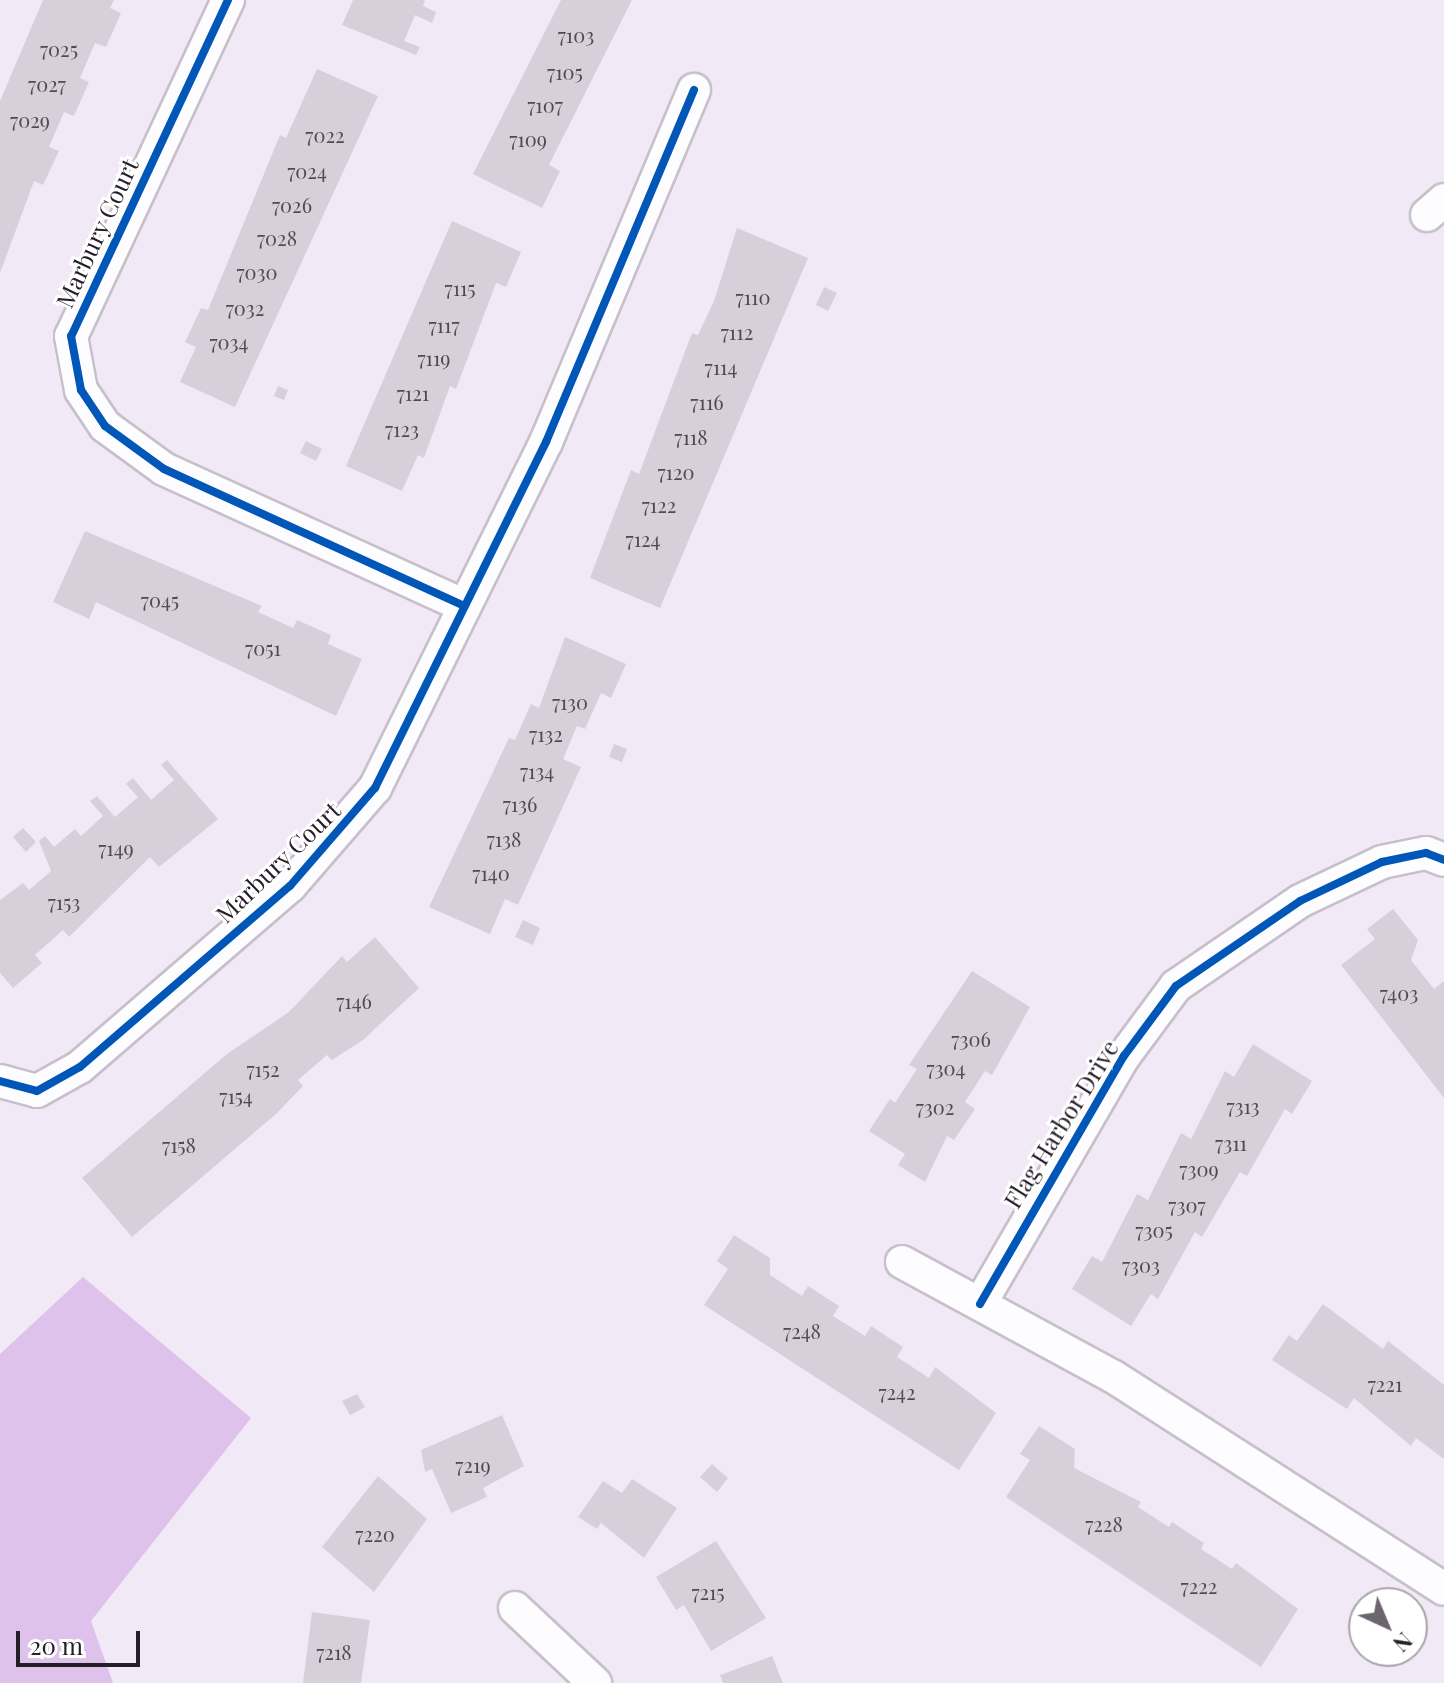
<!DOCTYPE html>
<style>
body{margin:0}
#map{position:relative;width:1444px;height:1683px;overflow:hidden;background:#f2e9f6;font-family:"Playfair Display",serif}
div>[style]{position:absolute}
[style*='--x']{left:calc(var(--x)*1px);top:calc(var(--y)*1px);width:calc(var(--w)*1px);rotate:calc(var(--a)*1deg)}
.forest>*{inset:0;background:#dec2eb}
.building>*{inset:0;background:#d7d0da}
.roads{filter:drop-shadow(2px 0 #c7c0ca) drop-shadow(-2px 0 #c7c0ca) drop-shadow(0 2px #c7c0ca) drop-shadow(0 -2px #c7c0ca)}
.street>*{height:32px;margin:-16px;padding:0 16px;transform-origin:16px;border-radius:16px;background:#fdfcfe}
.cycleway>*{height:8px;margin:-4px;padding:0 4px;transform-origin:4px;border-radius:4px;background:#0057b8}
span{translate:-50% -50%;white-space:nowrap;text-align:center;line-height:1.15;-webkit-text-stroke:6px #fff;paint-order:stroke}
.number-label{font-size:20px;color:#514a53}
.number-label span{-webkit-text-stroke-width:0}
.street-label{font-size:24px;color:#241e26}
.north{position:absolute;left:1348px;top:1587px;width:80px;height:80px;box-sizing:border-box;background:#fff;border:2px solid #a7a5a8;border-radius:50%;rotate:136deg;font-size:22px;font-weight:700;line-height:32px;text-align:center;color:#241e26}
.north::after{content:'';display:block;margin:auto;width:28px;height:36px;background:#6c656f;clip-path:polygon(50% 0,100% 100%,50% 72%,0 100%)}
.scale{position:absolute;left:16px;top:1631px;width:124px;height:36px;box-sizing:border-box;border:4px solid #241e26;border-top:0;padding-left:10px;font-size:24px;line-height:28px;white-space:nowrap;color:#241e26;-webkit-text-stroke:6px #fff;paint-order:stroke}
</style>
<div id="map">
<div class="forest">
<i style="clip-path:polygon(83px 1277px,251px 1418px,91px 1621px,113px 1683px,0 1683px,0 1354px)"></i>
</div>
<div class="building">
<i style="clip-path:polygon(43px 0,114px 0,110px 8px,121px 13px,106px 47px,95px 43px,80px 78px,89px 82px,74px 116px,64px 112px,49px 147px,59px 151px,43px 185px,34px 181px,0 273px,0 101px)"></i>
<i style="clip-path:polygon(353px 0,425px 0,423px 6px,436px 12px,432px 23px,415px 15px,404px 41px,420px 47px,416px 55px,342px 25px)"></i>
<i style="clip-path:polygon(561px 0,632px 0,549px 165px,560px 171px,542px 208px,473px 174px)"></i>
<i style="clip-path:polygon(317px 69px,378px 96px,235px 407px,180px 382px,196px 347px,185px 342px,201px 308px,208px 310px,280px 135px,286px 138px)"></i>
<i style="clip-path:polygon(452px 221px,521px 252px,506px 287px,496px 283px,456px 389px,450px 386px,424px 458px,418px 455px,402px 491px,346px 466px)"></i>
<i style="clip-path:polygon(737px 228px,808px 258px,660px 608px,590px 578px,631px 470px,639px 474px,692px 333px,698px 335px,714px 301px)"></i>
<i style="clip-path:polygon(824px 287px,837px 293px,828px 311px,816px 305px)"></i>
<i style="clip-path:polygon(278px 386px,288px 390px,284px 400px,274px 396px)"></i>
<i style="clip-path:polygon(306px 441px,322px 449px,316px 461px,300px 453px)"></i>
<i style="clip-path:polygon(85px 531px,262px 606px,258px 612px,293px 628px,297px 620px,331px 635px,328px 644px,362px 659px,336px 716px,96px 602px,89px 619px,53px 602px)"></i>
<i style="clip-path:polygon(565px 637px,626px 664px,611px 698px,601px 693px,585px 729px,577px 726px,563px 759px,581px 767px,518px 905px,505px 899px,490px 934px,429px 907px,509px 738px,515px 740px,531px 704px,539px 708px)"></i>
<i style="clip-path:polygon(614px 744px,627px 749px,622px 762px,609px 757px)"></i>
<i style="clip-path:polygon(167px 760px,218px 819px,159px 867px,150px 857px,69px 937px,63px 930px,35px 955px,42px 963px,13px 988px,0 973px,0 900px,23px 883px,29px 890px,51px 871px,39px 841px,45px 836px,54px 847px,75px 829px,81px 836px,103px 816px,90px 801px,97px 796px,115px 817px,138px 797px,126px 784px,133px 778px,151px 800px,174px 780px,161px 765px)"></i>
<i style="clip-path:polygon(23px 828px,36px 842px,26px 852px,13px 837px)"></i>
<i style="clip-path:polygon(1393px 909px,1418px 940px,1411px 960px,1434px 989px,1444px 981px,1444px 1098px,1341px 965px,1375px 939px,1367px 929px)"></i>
<i style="clip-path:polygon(523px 920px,540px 928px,533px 945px,515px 937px)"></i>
<i style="clip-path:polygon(375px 937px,419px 988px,363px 1040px,332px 1060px,327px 1055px,298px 1080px,303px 1086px,276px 1114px,132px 1237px,82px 1178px,227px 1054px,289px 1012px,342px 956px,347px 962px)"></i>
<i style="clip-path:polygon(972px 971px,1030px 1007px,992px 1075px,985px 1071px,965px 1102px,975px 1109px,954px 1140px,947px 1136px,925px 1182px,898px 1165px,905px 1154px,869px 1131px,890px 1099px,895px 1103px,917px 1069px,909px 1065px)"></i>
<i style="clip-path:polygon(1253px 1044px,1312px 1081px,1292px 1114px,1285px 1109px,1247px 1176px,1240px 1172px,1202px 1237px,1195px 1232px,1158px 1299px,1151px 1294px,1131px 1326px,1072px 1289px,1092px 1256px,1102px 1262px,1137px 1194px,1148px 1200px,1181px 1133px,1191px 1139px,1225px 1071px,1234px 1077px)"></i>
<i style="clip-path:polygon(734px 1235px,770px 1258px,770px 1275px,802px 1296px,808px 1286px,839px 1306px,833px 1316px,865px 1336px,871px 1326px,903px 1347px,897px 1357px,929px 1378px,935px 1367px,996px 1413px,959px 1470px,704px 1305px,728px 1269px,717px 1261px)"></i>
<i style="clip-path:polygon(1323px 1304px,1383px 1349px,1388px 1341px,1444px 1385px,1444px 1459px,1416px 1438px,1411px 1446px,1354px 1398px,1347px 1409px,1272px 1360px,1289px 1335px,1297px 1341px)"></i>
<i style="clip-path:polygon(357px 1394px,365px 1407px,350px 1415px,342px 1401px)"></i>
<i style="clip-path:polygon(502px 1415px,524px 1466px,483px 1488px,487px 1497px,451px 1513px,432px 1469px,425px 1472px,421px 1450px)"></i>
<i style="clip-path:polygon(1039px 1426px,1075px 1449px,1074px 1468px,1141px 1502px,1138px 1507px,1169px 1527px,1172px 1522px,1204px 1543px,1201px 1549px,1232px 1569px,1236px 1563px,1298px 1609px,1261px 1667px,1006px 1497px,1030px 1460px,1020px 1454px)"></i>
<i style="clip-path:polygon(712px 1464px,728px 1478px,717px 1492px,700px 1477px)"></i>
<i style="clip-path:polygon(378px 1476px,427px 1519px,374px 1592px,322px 1547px)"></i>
<i style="clip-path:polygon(632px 1479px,677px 1508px,644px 1558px,601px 1523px,597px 1529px,578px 1517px,603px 1481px,622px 1493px)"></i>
<i style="clip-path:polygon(716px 1541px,766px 1618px,711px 1651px,684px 1605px,676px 1610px,656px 1577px)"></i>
<i style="clip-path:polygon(312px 1612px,370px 1620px,361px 1683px,303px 1683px)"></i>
<i style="clip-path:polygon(772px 1656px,783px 1683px,723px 1683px,720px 1675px)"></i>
</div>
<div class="roads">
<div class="street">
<i style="--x:228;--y:0;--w:371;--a:115"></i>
<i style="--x:71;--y:336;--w:55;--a:79.5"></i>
<i style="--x:81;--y:390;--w:43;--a:56.3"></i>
<i style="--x:105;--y:426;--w:73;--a:36.1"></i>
<i style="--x:164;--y:469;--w:328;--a:24.5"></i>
<i style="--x:1427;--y:215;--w:23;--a:-41"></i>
<i style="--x:0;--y:1081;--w:38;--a:15"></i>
<i style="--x:37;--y:1091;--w:49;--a:-29.2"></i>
<i style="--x:80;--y:1067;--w:277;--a:-40.8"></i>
<i style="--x:290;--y:886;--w:130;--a:-49.1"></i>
<i style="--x:375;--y:788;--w:386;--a:-63.7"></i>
<i style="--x:546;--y:442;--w:382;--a:-67.2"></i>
<i style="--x:902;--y:1262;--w:241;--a:28.5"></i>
<i style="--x:1114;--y:1377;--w:392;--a:32.7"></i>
<i style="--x:980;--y:1304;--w:287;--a:-59.9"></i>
<i style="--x:1124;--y:1056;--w:87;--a:-53.4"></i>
<i style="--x:1176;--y:986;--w:150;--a:-34.4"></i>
<i style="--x:1300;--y:901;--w:91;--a:-25.4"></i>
<i style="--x:1382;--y:862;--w:45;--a:-11.6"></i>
<i style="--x:1426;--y:853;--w:19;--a:21"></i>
<i style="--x:515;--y:1608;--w:110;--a:43.2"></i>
</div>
</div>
<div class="cycleway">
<i style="--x:228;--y:0;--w:371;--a:115"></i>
<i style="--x:71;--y:336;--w:55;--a:79.5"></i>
<i style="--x:81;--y:390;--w:43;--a:56.3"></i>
<i style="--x:105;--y:426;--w:73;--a:36.1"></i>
<i style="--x:164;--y:469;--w:328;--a:24.5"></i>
<i style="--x:0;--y:1081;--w:38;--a:15"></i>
<i style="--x:37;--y:1091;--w:49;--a:-29.2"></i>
<i style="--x:80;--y:1067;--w:277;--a:-40.8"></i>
<i style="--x:290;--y:886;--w:130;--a:-49.1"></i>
<i style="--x:375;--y:788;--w:386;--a:-63.7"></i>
<i style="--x:546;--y:442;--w:382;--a:-67.2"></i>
<i style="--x:980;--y:1304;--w:287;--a:-59.9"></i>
<i style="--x:1124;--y:1056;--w:87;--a:-53.4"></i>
<i style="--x:1176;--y:986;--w:150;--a:-34.4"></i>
<i style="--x:1300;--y:901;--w:91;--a:-25.4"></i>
<i style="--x:1382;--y:862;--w:45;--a:-11.6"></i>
<i style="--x:1426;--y:853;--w:19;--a:21"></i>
</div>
<div class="number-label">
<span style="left:576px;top:34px">7103</span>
<span style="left:59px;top:48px">7025</span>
<span style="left:565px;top:71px">7105</span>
<span style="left:47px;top:83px">7027</span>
<span style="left:545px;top:104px">7107</span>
<span style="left:30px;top:119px">7029</span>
<span style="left:325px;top:134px">7022</span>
<span style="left:528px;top:138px">7109</span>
<span style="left:307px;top:170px">7024</span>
<span style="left:292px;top:204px">7026</span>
<span style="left:277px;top:237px">7028</span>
<span style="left:257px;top:271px">7030</span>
<span style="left:460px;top:287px">7115</span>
<span style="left:753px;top:296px">7110</span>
<span style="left:245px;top:307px">7032</span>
<span style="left:444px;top:324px">7117</span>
<span style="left:737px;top:331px">7112</span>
<span style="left:229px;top:341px">7034</span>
<span style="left:434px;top:357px">7119</span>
<span style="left:721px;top:366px">7114</span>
<span style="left:413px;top:392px">7121</span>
<span style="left:707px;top:401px">7116</span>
<span style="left:402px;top:428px">7123</span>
<span style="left:691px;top:436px">7118</span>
<span style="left:676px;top:471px">7120</span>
<span style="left:659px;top:504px">7122</span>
<span style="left:643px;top:538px">7124</span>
<span style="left:160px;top:599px">7045</span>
<span style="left:263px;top:647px">7051</span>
<span style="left:570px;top:701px">7130</span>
<span style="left:546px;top:733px">7132</span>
<span style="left:537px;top:770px">7134</span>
<span style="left:520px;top:803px">7136</span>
<span style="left:504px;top:838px">7138</span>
<span style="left:116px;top:847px">7149</span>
<span style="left:491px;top:872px">7140</span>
<span style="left:64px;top:901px">7153</span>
<span style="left:1399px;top:992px">7403</span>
<span style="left:354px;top:1000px">7146</span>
<span style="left:971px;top:1038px">7306</span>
<span style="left:946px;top:1067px">7304</span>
<span style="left:263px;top:1068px">7152</span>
<span style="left:236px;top:1095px">7154</span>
<span style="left:1243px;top:1105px">7313</span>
<span style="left:935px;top:1106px">7302</span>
<span style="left:1231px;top:1142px">7311</span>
<span style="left:179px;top:1144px">7158</span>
<span style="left:1199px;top:1168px">7309</span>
<span style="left:1187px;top:1204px">7307</span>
<span style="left:1154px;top:1229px">7305</span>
<span style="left:1141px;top:1264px">7303</span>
<span style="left:802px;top:1330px">7248</span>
<span style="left:1385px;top:1383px">7221</span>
<span style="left:897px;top:1391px">7242</span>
<span style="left:473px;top:1464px">7219</span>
<span style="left:1104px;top:1523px">7228</span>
<span style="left:375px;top:1533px">7220</span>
<span style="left:1199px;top:1585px">7222</span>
<span style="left:708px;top:1591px">7215</span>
<span style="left:334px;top:1651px">7218</span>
</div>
<div class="street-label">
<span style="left:97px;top:233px;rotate:-65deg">Marbury Court</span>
<span style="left:278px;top:862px;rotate:-44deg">Marbury Court</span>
<span style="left:1061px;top:1124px;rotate:-58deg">Flag Harbor Drive</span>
</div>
<div class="north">N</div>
<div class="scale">20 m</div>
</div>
